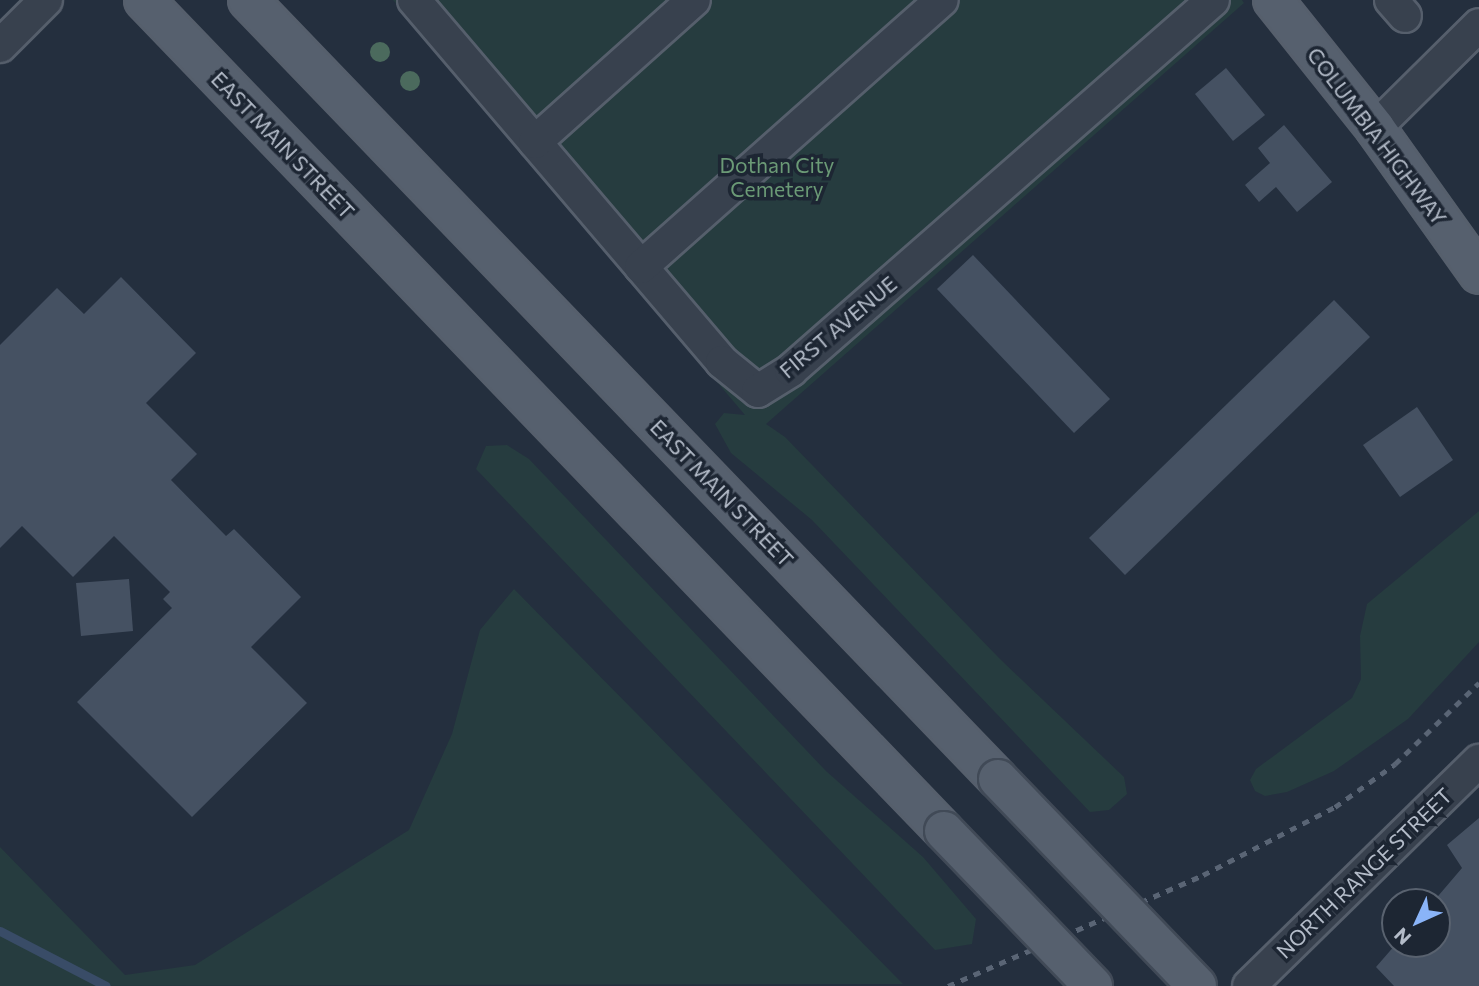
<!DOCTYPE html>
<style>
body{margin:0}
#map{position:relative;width:1479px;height:986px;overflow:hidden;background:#242f3e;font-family:Commissioner,sans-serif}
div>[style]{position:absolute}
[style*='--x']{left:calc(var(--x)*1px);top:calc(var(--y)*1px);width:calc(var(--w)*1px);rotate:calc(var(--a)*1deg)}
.green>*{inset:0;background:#263c3f}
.stream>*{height:9px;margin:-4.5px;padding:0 4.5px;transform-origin:4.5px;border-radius:4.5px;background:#394c67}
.building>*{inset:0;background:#455162}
.roads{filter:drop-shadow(2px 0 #565f6c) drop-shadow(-2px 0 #565f6c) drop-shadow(0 2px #565f6c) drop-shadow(0 -2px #565f6c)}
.minor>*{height:32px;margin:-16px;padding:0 16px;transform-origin:16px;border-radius:16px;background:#38414e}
.major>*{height:38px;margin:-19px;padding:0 19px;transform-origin:19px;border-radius:19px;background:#56606e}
.rail>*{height:5px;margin-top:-2.5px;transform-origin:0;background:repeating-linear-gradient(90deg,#5a6575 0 7px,transparent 0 14px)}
.bridges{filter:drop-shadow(2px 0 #414a57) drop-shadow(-2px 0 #414a57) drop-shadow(0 2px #414a57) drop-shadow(0 -2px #414a57)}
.major-bridge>*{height:38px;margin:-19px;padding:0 19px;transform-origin:19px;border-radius:19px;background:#56606e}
.trees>*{width:20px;height:20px;margin:-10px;border-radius:50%;background:#4b6a5d}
span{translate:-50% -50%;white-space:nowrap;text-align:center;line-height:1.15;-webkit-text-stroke:7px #1d2633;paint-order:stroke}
.street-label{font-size:21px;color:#b4bcc9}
.park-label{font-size:21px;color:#6b9a76}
.north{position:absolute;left:1381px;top:888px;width:70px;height:70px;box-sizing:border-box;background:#1d2633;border:2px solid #59626f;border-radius:50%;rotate:225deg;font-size:19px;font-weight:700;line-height:28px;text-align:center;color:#b4bcc9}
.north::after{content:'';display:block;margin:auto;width:24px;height:32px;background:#8ab4f8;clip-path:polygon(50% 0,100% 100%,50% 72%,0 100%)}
</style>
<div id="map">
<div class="green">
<i style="clip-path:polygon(393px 0,1242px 0,1244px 3px,766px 424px,785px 437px,1000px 659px,1124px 777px,1127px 794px,1109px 810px,1090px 812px,812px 520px,731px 453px,715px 424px,724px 413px,745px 415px)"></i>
<i style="clip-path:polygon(507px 445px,529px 459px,826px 771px,923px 857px,976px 919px,972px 944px,935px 950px,476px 469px,486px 446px)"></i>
<i style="clip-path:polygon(1479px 511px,1479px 642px,1408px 719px,1334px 771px,1287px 792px,1265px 796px,1255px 791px,1250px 780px,1256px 769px,1352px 698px,1361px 679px,1360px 636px,1367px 604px)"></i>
<i style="clip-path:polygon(514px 589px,903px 984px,0 986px,0 847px,125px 975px,195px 965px,409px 830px,452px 734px,480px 630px)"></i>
</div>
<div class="stream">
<i style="--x:0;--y:931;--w:119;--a:27.4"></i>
</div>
<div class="building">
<i style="clip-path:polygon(1226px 68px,1265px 115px,1233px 141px,1195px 94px)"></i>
<i style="clip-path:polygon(1284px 125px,1332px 182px,1297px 212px,1276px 187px,1259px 202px,1245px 185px,1270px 163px,1258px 148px)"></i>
<i style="clip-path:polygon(973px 255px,1110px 399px,1074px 433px,937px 289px)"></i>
<i style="clip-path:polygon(121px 277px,196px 353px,146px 403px,197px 454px,171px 480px,226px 536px,234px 529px,301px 597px,251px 647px,307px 703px,192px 817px,77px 702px,172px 608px,163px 599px,170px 592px,114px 536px,73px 577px,22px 526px,0 548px,0 345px,57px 288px,84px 314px)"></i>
<i style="clip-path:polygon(1334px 300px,1370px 337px,1125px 575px,1089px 538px)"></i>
<i style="clip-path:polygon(1417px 407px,1453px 460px,1400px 497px,1363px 445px)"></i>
<i style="clip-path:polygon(129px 579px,133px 631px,81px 636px,76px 583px)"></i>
<i style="clip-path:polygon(1479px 818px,1479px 986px,1394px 986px,1376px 967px,1396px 944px,1437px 944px,1437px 902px,1433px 902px,1462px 868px,1447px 845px)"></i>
</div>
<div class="roads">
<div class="minor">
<i style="--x:414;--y:0;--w:475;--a:49.6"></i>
<i style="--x:722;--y:362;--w:46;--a:38.9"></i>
<i style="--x:758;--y:391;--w:39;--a:-32"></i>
<i style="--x:791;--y:370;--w:561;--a:-41.24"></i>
<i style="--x:1391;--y:0;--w:21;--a:49"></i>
<i style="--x:0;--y:46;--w:65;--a:-45"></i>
<i style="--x:1375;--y:128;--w:146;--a:-44.7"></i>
<i style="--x:535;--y:142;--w:213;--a:-41.8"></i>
<i style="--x:641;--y:267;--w:402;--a:-41.6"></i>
<i style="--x:1249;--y:986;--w:322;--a:-44.4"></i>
</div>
<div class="major">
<i style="--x:144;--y:0;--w:1153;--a:46.09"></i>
<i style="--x:248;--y:0;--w:1081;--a:46.09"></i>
<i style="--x:1273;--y:0;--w:164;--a:51.4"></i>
<i style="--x:1375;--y:128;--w:179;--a:54.5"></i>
</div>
</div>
<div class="rail">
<i style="--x:948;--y:986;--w:278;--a:-23.5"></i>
<i style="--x:1203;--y:875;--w:148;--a:-27.3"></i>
<i style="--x:1335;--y:807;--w:74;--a:-35.6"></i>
<i style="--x:1395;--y:764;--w:117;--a:-44"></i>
</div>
<div class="bridges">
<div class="major-bridge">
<i style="--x:998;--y:779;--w:287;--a:46.1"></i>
<i style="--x:944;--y:831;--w:215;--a:46.1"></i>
</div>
</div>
<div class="trees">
<i style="left:380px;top:52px"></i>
<i style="left:410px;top:81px"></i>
</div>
<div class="street-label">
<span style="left:1377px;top:136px;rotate:53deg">COLUMBIA HIGHWAY</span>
<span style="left:283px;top:145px;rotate:46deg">EAST MAIN STREET</span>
<span style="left:838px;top:327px;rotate:-40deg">FIRST AVENUE</span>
<span style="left:722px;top:493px;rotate:46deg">EAST MAIN STREET</span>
<span style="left:1364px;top:873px;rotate:-44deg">NORTH RANGE STREET</span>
</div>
<div class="park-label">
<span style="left:777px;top:177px">Dothan City<br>Cemetery</span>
</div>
<div class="north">N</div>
</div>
